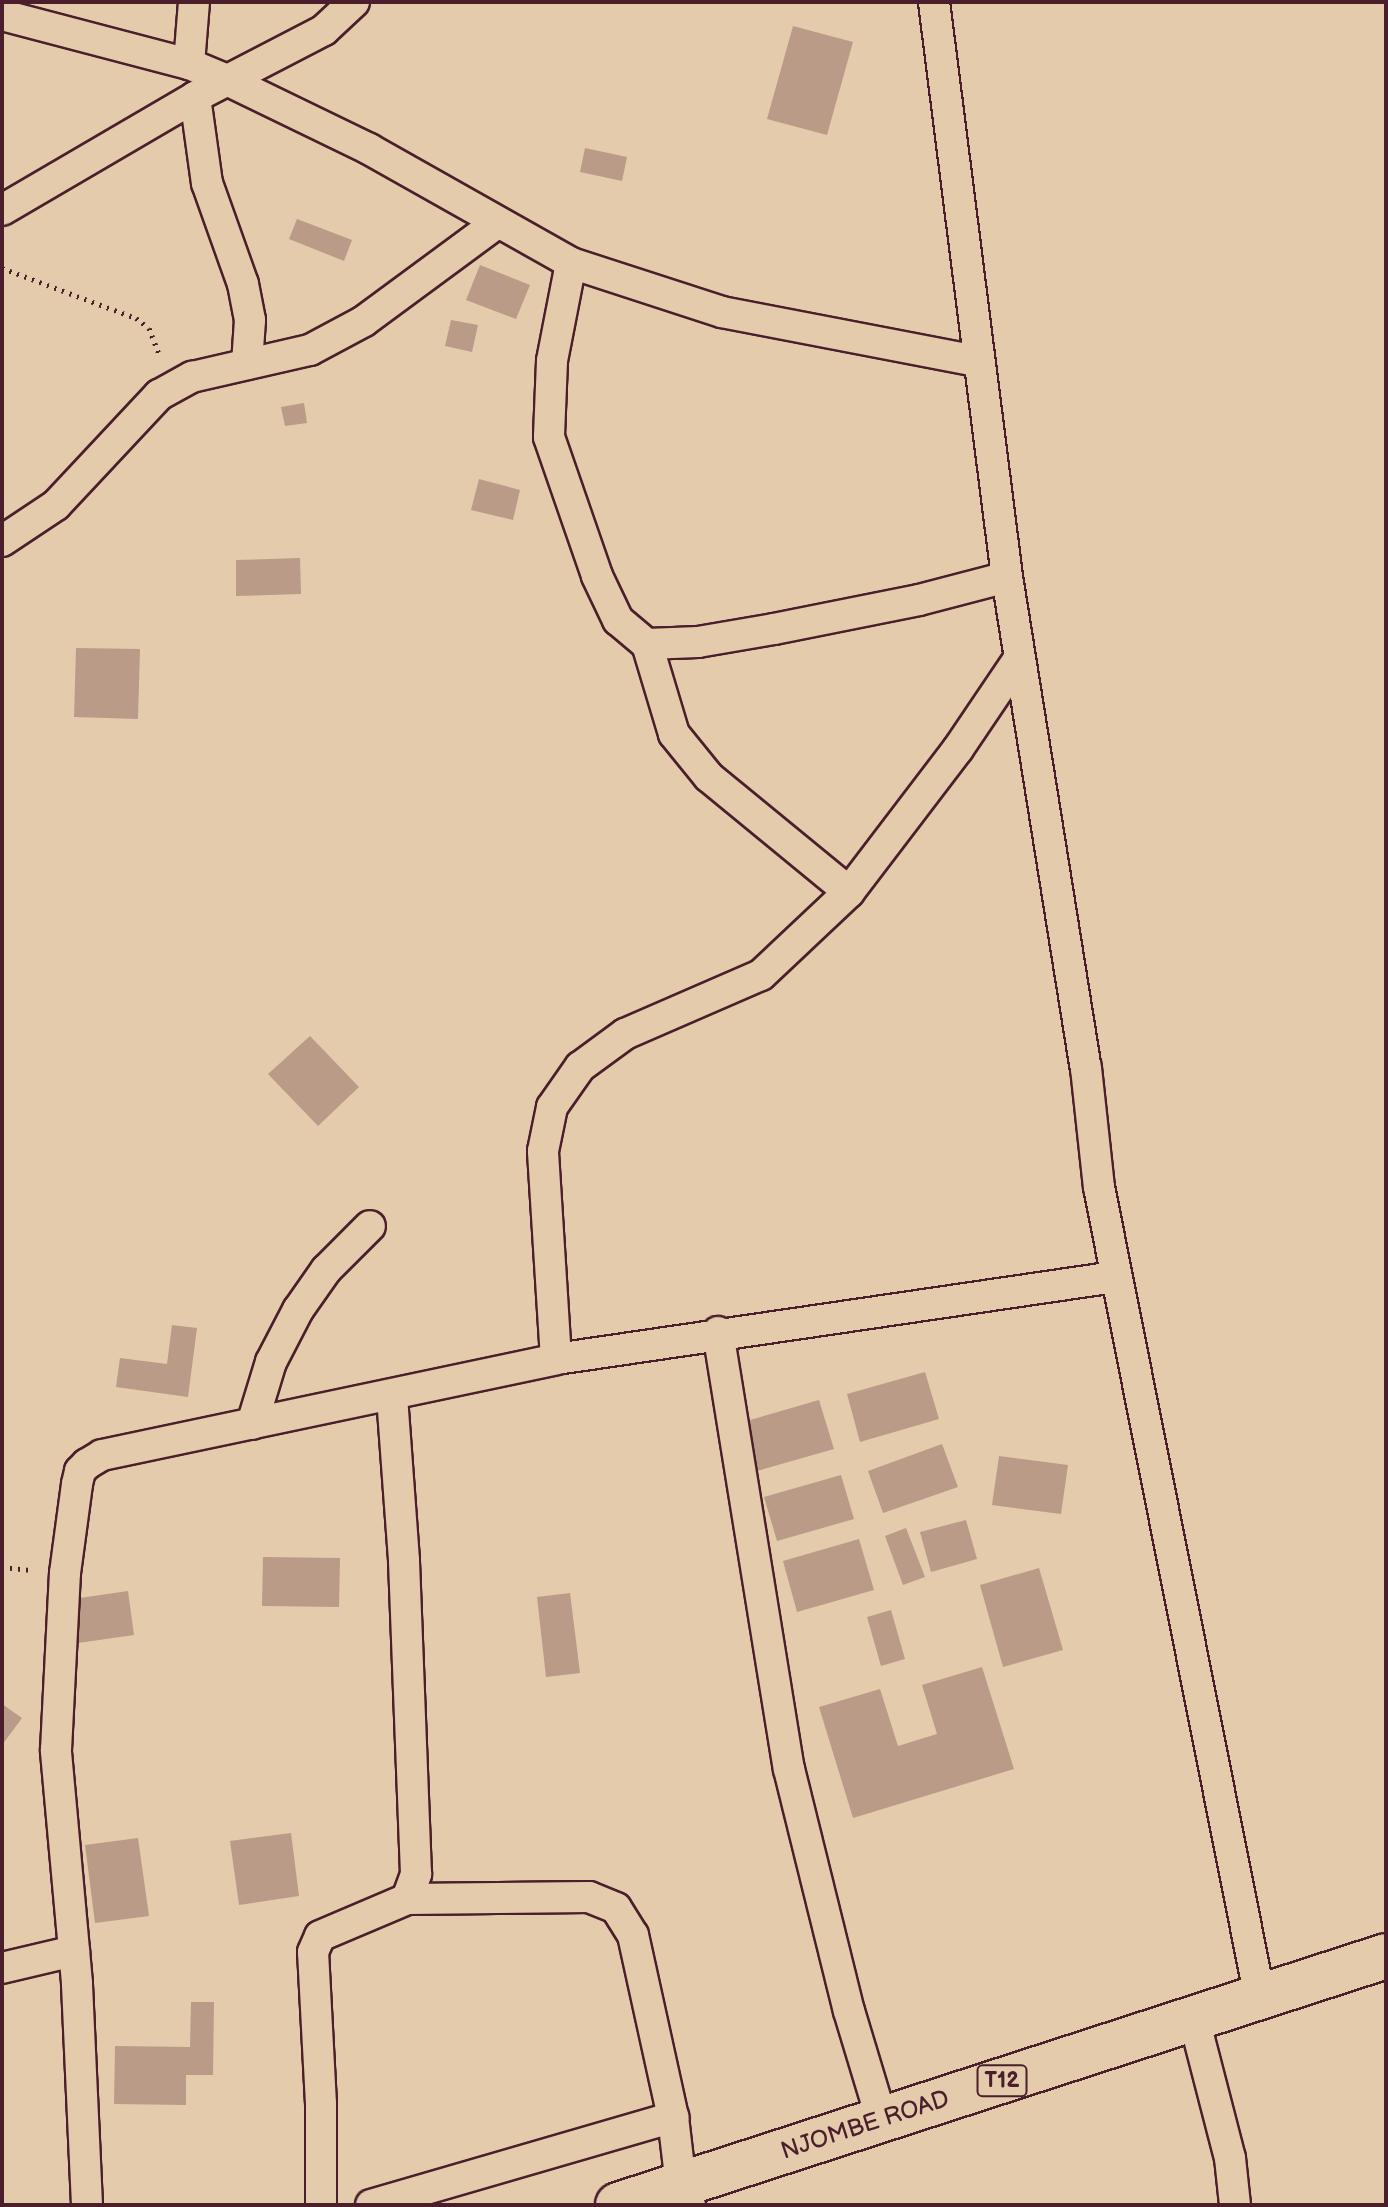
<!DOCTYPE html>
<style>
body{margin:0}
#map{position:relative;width:1388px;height:2207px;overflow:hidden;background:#e4cbac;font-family:"Balsamiq Sans",sans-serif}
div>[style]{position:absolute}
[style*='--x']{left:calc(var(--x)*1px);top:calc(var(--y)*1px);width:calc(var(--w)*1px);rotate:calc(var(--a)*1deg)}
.building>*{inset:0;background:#b99b88}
.path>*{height:5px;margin-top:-2.5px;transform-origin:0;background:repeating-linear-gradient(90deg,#4a1f2b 0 2px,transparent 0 8px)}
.roads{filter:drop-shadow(2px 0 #4a1f2b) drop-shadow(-2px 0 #4a1f2b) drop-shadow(0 2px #4a1f2b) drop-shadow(0 -2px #4a1f2b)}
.minor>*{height:30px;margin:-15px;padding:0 15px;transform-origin:15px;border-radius:15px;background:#e4cbac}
.trunk>*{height:44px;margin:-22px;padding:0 22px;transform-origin:22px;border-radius:22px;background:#e4cbac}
span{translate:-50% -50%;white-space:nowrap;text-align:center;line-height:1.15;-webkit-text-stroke:6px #e4cbac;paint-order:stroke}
.shield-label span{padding:2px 6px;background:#e4cbac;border:2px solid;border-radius:6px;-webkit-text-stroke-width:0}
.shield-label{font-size:22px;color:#4a1f2b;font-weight:700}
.street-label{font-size:24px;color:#4a1f2b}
.frame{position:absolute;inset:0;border:4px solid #4a1f2b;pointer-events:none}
</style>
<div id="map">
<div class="building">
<i style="clip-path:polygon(793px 26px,853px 42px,827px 135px,767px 119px)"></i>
<i style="clip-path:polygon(585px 148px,627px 157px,622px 181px,580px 172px)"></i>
<i style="clip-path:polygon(297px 219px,352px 240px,344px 261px,289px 239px)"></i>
<i style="clip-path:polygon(480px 265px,530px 285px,516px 319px,466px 300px)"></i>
<i style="clip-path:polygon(451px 320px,478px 325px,472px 352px,445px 346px)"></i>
<i style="clip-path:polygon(304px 403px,307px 423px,285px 426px,281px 407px)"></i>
<i style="clip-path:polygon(479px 479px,520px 490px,513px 520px,471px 510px)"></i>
<i style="clip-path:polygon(300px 558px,301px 594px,236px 596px,236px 560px)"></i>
<i style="clip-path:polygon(76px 648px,140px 649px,138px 719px,74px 717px)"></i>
<i style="clip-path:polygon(310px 1036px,359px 1087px,318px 1126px,268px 1074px)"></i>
<i style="clip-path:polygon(172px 1325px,197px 1328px,188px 1397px,116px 1387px,120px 1358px,167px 1364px)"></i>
<i style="clip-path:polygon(925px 1372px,939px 1419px,860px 1442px,847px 1394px)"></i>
<i style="clip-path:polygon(819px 1400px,834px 1449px,757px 1471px,743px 1422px)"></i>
<i style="clip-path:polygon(942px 1444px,958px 1487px,883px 1513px,868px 1471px)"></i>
<i style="clip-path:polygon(999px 1456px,1068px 1465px,1061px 1514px,992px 1505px)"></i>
<i style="clip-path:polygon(841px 1475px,854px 1519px,777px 1541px,764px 1497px)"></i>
<i style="clip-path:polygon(966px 1520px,977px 1559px,931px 1572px,920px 1532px)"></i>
<i style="clip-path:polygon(906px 1528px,925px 1577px,903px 1585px,885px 1536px)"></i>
<i style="clip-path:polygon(859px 1539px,874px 1590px,797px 1612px,783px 1561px)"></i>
<i style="clip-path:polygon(263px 1557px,340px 1558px,339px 1607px,262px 1606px)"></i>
<i style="clip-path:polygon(1039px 1568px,1063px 1650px,1003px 1667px,980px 1585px)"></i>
<i style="clip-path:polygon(128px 1591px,134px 1635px,71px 1644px,66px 1600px)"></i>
<i style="clip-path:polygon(570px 1593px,580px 1673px,546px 1677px,537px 1597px)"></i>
<i style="clip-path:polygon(891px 1610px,905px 1659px,881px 1666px,867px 1617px)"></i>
<i style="clip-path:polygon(982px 1667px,1014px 1769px,853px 1818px,819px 1707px,880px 1689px,898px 1746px,937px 1734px,922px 1685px)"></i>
<i style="clip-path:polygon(2px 1704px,22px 1718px,2px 1745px)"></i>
<i style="clip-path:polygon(291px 1833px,299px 1896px,239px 1905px,230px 1841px)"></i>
<i style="clip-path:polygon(138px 1838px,149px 1916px,95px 1923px,85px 1845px)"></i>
<i style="clip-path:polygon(191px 2002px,214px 2002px,213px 2075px,186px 2075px,186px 2105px,114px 2104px,115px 2046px,190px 2047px)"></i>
</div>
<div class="path">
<i style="--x:2;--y:268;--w:143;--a:20.5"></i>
<i style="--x:136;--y:318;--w:16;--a:38"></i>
<i style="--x:149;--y:328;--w:31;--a:69"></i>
<i style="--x:2;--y:1567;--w:30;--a:6"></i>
</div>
<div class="roads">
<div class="minor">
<i style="--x:934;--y:2;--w:580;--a:82.76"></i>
<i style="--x:1007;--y:577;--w:497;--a:80.9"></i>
<i style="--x:1086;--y:1068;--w:120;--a:83.8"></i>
<i style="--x:1099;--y:1187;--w:827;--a:78.77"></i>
<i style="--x:2;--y:15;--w:193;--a:14.7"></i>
<i style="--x:189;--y:64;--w:41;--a:22.8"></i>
<i style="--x:227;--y:80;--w:158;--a:25.9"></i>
<i style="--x:369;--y:149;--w:232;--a:29.4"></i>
<i style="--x:571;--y:263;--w:159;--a:18"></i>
<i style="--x:722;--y:312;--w:260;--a:10.9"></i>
<i style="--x:189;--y:64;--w:62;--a:-85.4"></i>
<i style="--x:195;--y:97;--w:87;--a:82.1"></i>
<i style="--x:207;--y:183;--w:107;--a:70.4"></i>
<i style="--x:243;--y:284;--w:37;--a:79"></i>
<i style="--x:250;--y:320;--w:44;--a:93.9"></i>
<i style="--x:2;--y:210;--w:224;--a:-30.3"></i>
<i style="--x:195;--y:97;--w:145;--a:-27.4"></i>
<i style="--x:324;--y:30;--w:41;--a:-43"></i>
<i style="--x:571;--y:263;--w:100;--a:101"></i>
<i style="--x:552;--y:361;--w:76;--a:92.3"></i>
<i style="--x:549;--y:437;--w:147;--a:70.9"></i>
<i style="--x:597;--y:576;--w:49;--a:64.5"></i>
<i style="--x:618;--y:620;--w:38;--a:40"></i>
<i style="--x:647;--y:644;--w:51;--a:-2.2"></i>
<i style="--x:698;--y:642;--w:77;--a:-9.7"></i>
<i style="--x:774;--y:629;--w:148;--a:-11.3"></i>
<i style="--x:919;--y:600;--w:91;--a:-14.6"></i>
<i style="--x:2;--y:541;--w:65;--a:-33.7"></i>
<i style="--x:56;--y:505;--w:151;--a:-46.9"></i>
<i style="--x:159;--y:395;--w:38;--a:-29"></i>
<i style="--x:192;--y:377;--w:121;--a:-12.9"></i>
<i style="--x:310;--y:350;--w:61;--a:-28.2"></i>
<i style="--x:364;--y:321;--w:165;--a:-36.4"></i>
<i style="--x:647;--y:644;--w:94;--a:73.3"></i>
<i style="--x:674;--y:734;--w:55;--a:50.9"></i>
<i style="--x:709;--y:777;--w:181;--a:39.4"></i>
<i style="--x:718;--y:1332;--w:443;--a:80.8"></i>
<i style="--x:789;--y:1769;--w:249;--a:76.1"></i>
<i style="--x:849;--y:2011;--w:114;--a:73.2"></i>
<i style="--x:556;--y:1359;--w:208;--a:-93.6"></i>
<i style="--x:543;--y:1151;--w:45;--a:-78.4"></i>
<i style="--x:552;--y:1107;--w:49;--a:-55"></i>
<i style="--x:580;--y:1067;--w:56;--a:-36.3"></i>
<i style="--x:625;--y:1034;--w:148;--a:-23.5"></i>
<i style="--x:761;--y:975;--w:121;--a:-43.3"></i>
<i style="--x:849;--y:892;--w:180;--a:-52.7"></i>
<i style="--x:958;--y:749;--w:107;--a:-56"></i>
<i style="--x:252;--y:1424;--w:65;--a:-73"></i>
<i style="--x:271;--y:1362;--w:59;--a:-62.6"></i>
<i style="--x:298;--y:1310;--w:49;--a:-55"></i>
<i style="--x:326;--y:1270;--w:62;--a:-45"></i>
<i style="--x:407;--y:1899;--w:182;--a:-0.6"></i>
<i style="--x:589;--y:1897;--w:29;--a:22"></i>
<i style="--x:616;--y:1908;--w:32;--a:58"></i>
<i style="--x:633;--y:1935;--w:186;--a:77.6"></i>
<i style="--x:673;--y:2117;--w:68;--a:83.3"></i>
<i style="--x:681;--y:2185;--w:22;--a:66"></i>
<i style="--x:2;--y:1968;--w:74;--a:-13.3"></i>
<i style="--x:1194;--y:2019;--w:144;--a:75.5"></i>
<i style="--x:1230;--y:2158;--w:47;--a:83.9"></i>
<i style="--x:87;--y:2205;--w:222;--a:-92.6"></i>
<i style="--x:77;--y:1983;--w:234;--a:-95.2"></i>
<i style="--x:56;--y:1750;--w:177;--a:-87.1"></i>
<i style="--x:65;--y:1573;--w:90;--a:-82.3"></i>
<i style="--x:77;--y:1484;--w:13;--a:-77"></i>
<i style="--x:80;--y:1471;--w:10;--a:-45"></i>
<i style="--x:87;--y:1464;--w:17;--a:-31"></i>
<i style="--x:102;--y:1455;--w:464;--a:-11.9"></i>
<i style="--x:556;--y:1359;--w:565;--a:-8.35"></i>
<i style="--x:321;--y:2205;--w:101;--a:-90"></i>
<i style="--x:321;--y:2104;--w:152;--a:-93"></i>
<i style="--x:313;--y:1952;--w:17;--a:-66"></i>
<i style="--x:320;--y:1936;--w:95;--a:-23"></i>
<i style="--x:407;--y:1899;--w:27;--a:-70"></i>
<i style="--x:416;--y:1874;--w:314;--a:-92.2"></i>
<i style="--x:404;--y:1560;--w:165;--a:-94.2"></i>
<i style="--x:371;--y:2205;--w:315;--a:-16.2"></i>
</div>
<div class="trunk">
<i style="--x:618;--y:2205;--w:807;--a:-17.96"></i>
</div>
</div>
<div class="shield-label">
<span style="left:1002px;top:2081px">T12</span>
</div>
<div class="street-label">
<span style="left:865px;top:2125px;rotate:-18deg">NJOMBE ROAD</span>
</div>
<div class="frame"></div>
</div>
